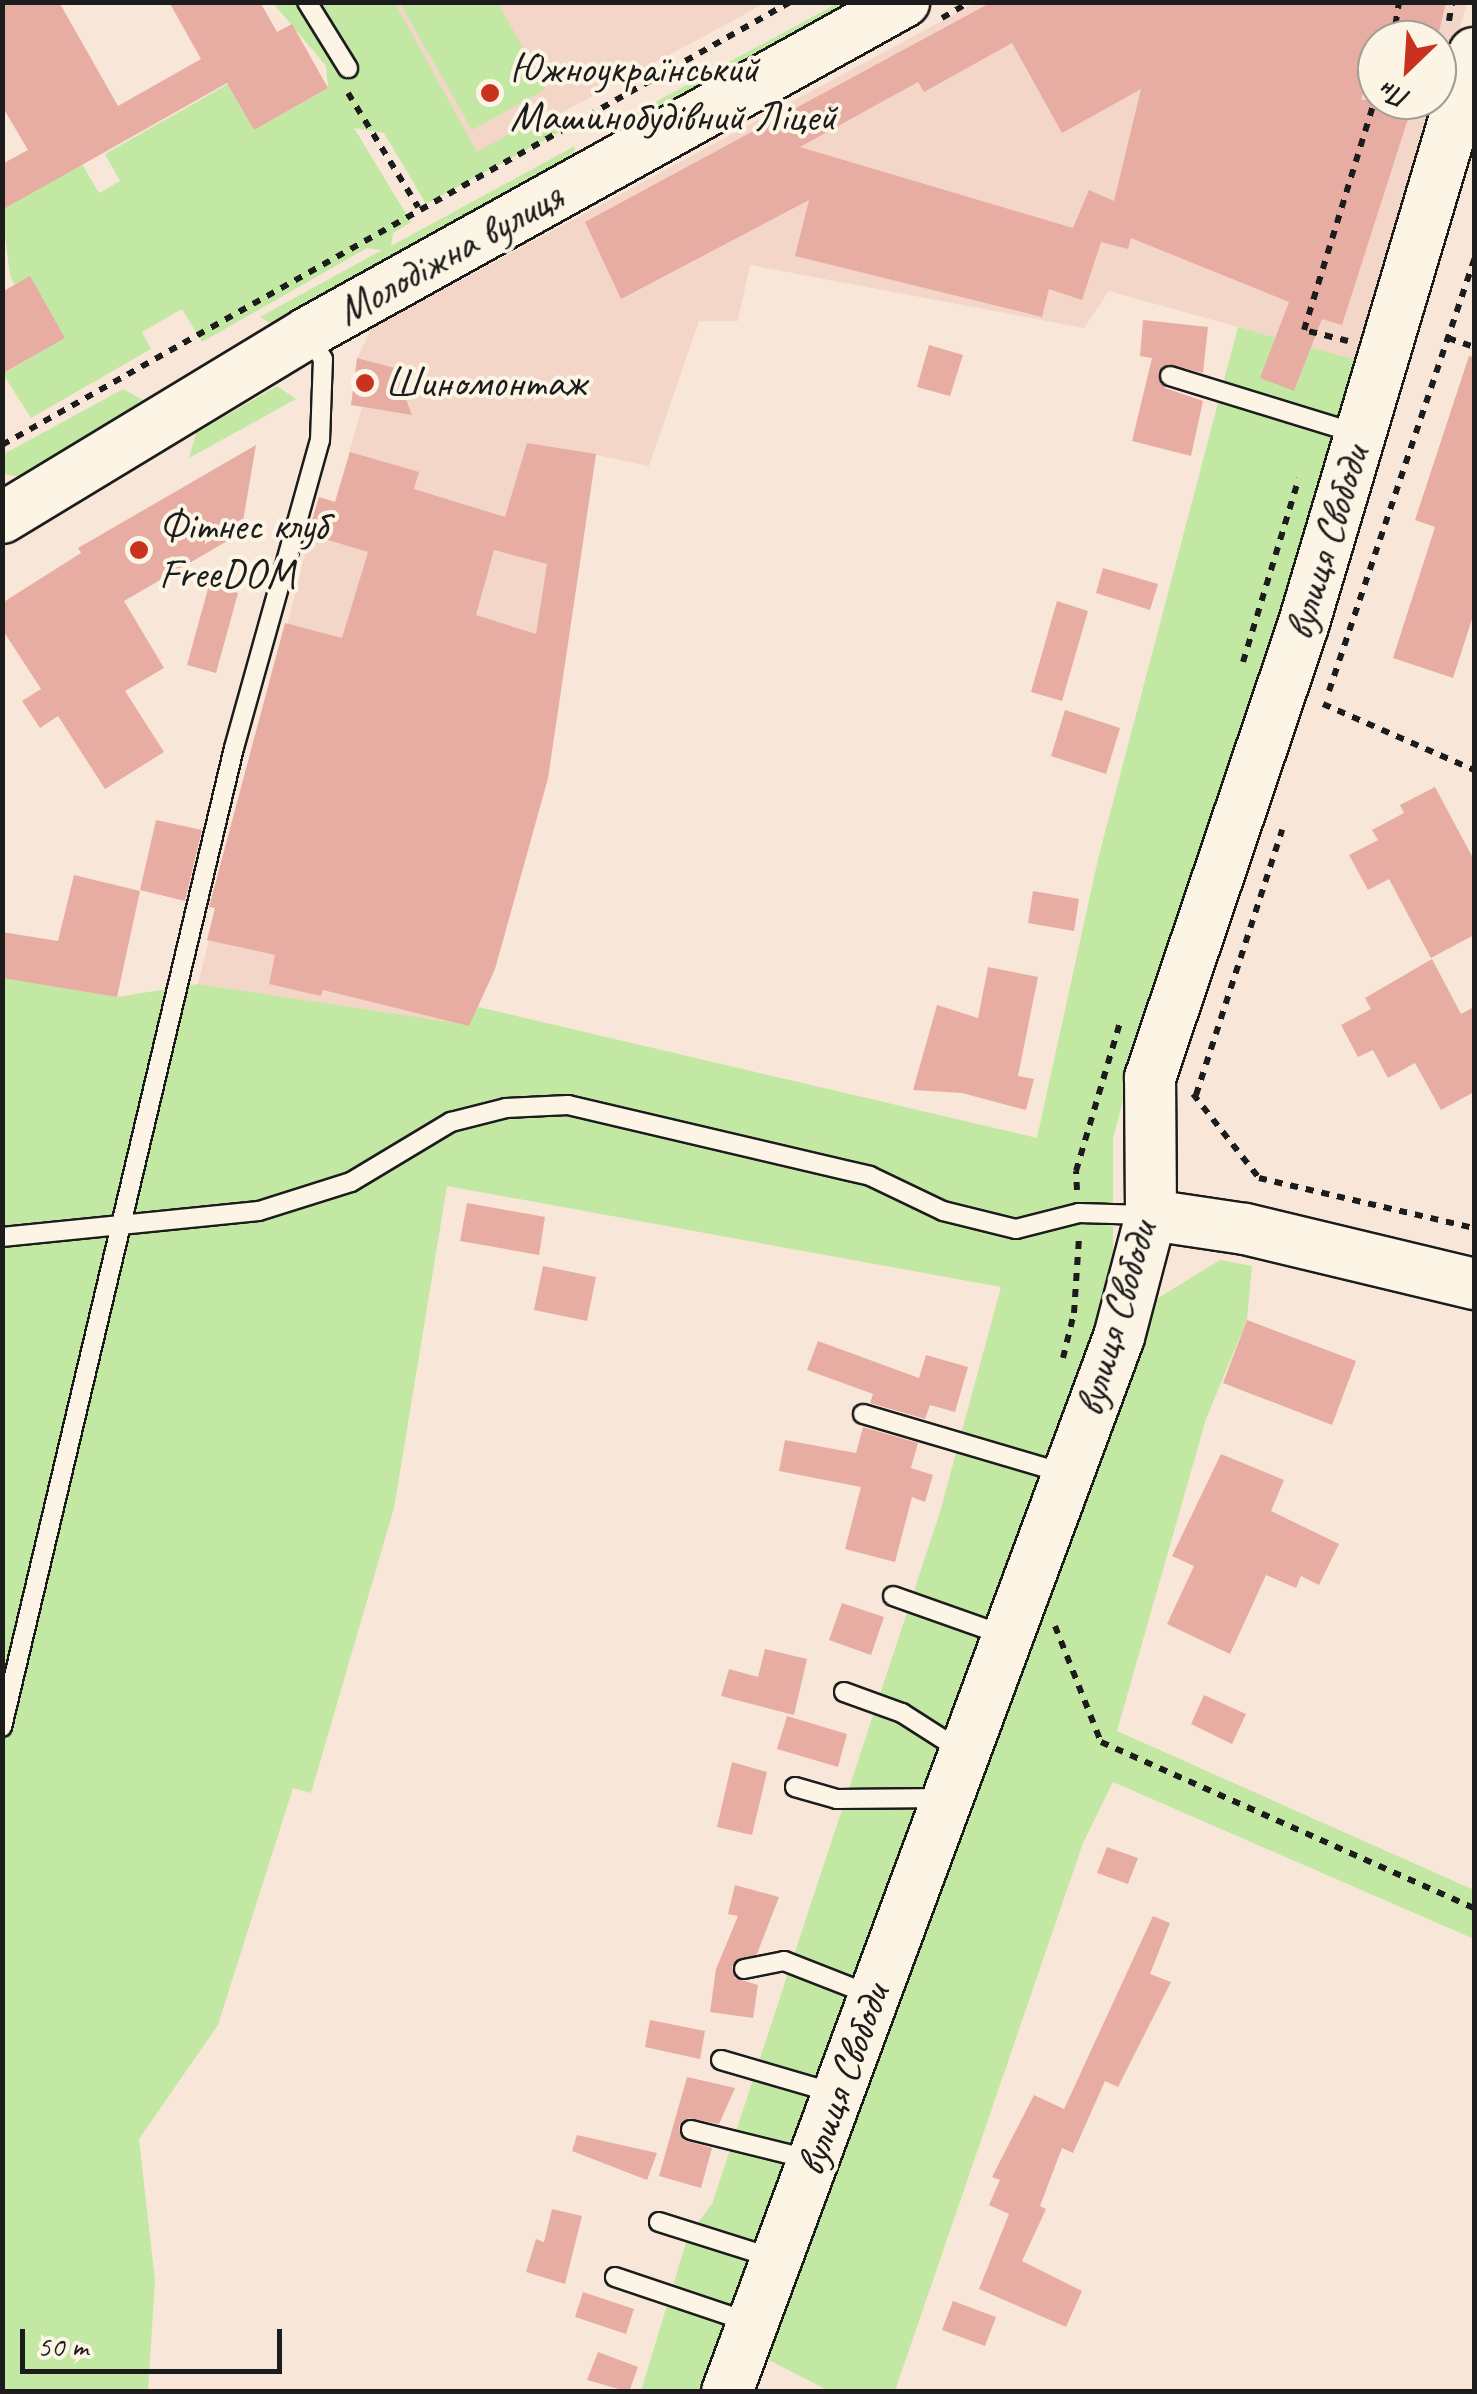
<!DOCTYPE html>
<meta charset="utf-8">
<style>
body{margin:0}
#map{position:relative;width:1477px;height:2394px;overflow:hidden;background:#f8e7d8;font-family:Caveat,sans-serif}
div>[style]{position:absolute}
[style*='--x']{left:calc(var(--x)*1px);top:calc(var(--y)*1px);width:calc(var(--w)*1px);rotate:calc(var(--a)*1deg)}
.built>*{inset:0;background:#f3d6c8}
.green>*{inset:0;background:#c2e8a3}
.building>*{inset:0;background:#e7ada3}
.path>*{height:6px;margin-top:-3px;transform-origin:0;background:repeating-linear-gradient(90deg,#1c1c1c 0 8px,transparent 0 16px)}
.roads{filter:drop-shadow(2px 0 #1c1c1c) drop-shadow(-2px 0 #1c1c1c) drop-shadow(0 2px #1c1c1c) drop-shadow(0 -2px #1c1c1c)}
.lane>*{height:18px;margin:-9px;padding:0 9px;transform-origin:9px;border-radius:9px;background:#fcf5e5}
.secondary>*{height:50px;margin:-25px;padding:0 25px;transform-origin:25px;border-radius:25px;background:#fcf5e5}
.dots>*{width:28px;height:28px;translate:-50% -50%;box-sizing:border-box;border:5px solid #fcf5e5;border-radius:50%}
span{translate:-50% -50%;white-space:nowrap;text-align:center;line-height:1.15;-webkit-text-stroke:8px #fcf5e5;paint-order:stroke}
.poi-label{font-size:42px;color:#1c1c1c}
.left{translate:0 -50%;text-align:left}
.street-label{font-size:42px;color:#1c1c1c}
.frame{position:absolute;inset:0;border:5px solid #1c1c1c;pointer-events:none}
.north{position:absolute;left:1357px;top:20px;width:100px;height:100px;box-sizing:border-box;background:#fcf5e5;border:2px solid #a29e95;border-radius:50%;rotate:205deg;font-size:28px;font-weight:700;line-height:40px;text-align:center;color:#1c1c1c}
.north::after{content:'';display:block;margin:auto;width:35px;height:45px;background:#c8321e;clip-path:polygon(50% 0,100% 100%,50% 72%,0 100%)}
.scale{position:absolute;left:20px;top:2329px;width:262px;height:45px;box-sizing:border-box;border:5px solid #1c1c1c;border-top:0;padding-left:12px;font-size:30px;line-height:35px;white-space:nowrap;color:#1c1c1c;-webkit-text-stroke:8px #fcf5e5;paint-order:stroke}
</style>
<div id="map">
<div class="built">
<i style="clip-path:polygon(334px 3px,766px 3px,429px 184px)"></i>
<i style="clip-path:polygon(evenodd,975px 3px,1467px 3px,1360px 361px,1109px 291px,1084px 328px,750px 265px,738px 321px,699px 321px,649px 466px,596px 455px,548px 778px,495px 969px,469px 1026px,198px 984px,319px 497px,335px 502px,362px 407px,412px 414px,395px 368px,357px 358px,372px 328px,975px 3px,1377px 40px,1437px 40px,1437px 100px,1377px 100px,1377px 40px)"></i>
</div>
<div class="green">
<i style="clip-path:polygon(273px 3px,395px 3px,477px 152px,556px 108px,565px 129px,426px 204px,384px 133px,354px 128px,411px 222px,393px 233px,391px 246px,575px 146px,570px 178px,284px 331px,260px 317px,382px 250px,367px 248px,202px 342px,182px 309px,142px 332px,151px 349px,31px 418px,3px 374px,65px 338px,30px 277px,15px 285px,10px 276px,2px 210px,82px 164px,99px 193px,120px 181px,105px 154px,235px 80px,254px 130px,328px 88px,326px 66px)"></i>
<i style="clip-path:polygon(400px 3px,498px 3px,546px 89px,472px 130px)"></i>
<i style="clip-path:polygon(838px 3px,887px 3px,645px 137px,609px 127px)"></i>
<i style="clip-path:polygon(1238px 327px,1360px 361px,1277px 673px,1130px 1074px,1113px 1139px,1113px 1281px,1098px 1347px,712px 2391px,641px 2391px,688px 2236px,712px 2204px,940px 1512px,1001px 1287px,447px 1186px,394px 1508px,311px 1793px,293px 1788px,218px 2025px,139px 2139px,155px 2281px,148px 2391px,3px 2391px,3px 978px,117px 997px,198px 984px,469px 1025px,478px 1007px,1037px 1138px,1098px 859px)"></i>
<i style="clip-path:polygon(277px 386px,296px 399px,189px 458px,196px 433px)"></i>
<i style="clip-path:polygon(123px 389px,150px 404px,28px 478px,3px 474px,2px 455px)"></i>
<i style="clip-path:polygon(1220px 1260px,1252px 1266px,1247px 1320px,1206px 1419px,1117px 1731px,1474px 1890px,1474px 1939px,1113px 1782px,1083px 1843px,895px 2391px,829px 2391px,763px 2357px,1150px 1303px)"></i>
</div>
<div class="building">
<i style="clip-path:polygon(2px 2px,59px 2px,118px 106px,201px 59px,169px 2px,260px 2px,277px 32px,292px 24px,328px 88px,254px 130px,227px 83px,2px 210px,2px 164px,28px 150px,2px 106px)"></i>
<i style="clip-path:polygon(evenodd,992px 2px,1446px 2px,1437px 40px,1377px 40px,1361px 100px,1414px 100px,1342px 325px,1322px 319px,1294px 391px,1260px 378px,1289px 302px,1131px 238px,1128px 249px,1101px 242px,1082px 300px,1049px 289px,1042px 317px,795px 256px,809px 200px,621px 299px,585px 222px,992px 2px,1012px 43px,1062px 133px,1141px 89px,1114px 201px,1089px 190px,1073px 228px,800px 147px,918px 82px,924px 92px,1012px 43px)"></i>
<i style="clip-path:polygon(30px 276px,65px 338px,2px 374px,2px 292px)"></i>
<i style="clip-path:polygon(1143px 320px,1208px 327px,1203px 373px,1168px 364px,1158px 373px,1165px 388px,1203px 401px,1191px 456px,1132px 441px,1152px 358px,1140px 356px)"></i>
<i style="clip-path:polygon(929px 345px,963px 355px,950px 396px,917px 387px)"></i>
<i style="clip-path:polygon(1469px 356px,1474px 357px,1474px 613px,1453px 678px,1393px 658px,1435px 527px,1415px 520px)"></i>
<i style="clip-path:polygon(357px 358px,395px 368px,412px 415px,351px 405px)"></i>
<i style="clip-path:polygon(evenodd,527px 443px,596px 454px,548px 778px,495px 969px,469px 1026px,323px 990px,321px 996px,269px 984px,275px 955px,207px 940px,215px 908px,209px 907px,285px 623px,342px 638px,368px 552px,308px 534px,319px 497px,335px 502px,350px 452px,419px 472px,414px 489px,505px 517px,527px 443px,494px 550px,547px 564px,536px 634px,476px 615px,494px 550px)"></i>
<i style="clip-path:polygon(256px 445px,241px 533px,124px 601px,164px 668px,125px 691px,164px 752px,105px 789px,58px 716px,40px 728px,22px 701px,41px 689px,2px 629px,2px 603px,81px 553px,78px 548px)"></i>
<i style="clip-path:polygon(1103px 568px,1158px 584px,1150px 610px,1096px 593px)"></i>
<i style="clip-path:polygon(209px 585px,238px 593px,216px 673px,187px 665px)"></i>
<i style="clip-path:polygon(1057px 601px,1088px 611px,1062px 701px,1031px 692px)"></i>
<i style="clip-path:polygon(1065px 710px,1120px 728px,1106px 774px,1051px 756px)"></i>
<i style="clip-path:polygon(1435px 787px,1474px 860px,1474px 935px,1431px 958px,1389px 879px,1368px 890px,1349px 855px,1378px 840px,1372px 830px,1404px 813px,1400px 805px)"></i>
<i style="clip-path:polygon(156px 820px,202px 830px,185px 901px,140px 890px)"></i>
<i style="clip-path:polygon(74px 875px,140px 891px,117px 997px,2px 978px,2px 932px,58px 941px)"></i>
<i style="clip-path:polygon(1033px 891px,1079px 899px,1074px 931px,1028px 923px)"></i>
<i style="clip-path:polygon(1432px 959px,1461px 1014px,1474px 1007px,1474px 1092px,1441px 1110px,1415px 1063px,1388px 1078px,1373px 1050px,1358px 1057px,1341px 1025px,1371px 1009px,1365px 998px)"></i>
<i style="clip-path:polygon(988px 967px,1038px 977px,1018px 1076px,1034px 1079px,1026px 1110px,962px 1093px,913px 1090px,937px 1005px,978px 1018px)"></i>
<i style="clip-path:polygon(467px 1203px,545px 1217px,539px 1255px,460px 1241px)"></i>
<i style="clip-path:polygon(543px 1266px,596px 1277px,587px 1321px,534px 1310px)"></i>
<i style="clip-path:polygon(1247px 1320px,1356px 1361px,1332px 1425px,1223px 1383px)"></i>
<i style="clip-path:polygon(818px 1341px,919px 1378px,926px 1355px,968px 1367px,955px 1412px,930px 1405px,925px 1419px,870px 1403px,873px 1394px,807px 1370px)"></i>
<i style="clip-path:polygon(863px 1427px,918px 1443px,911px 1468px,933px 1475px,925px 1502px,912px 1497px,895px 1562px,845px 1549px,861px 1487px,779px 1471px,785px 1440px,856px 1453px)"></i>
<i style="clip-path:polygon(1221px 1454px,1284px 1480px,1271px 1511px,1339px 1544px,1319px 1585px,1301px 1576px,1296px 1588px,1266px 1575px,1230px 1654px,1167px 1624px,1194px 1566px,1172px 1556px)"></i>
<i style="clip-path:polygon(842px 1603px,884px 1617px,871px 1655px,829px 1640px)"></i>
<i style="clip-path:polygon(765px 1649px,807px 1659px,794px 1715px,721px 1696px,729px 1669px,758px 1677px)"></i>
<i style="clip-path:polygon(1204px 1695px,1246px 1714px,1232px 1744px,1191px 1724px)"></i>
<i style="clip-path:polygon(787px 1716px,847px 1734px,838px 1767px,777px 1749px)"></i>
<i style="clip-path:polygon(732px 1762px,767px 1772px,752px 1835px,717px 1827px)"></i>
<i style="clip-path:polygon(1107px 1847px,1138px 1858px,1128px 1884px,1097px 1873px)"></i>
<i style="clip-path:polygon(735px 1885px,779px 1897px,757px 1954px,732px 1966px,735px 1978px,758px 1985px,753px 2018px,710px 2012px,716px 1969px,738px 1916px,728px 1914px)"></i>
<i style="clip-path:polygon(1153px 1916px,1170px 1923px,1150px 1974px,1171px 1982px,1118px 2087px,1105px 2081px,1073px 2153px,1062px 2148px,1040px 2206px,1046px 2209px,1022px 2261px,1082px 2291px,1066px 2327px,979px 2289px,1009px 2214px,989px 2205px,1000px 2180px,992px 2177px,1034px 2095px,1064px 2109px)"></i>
<i style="clip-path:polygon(650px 2020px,705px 2031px,700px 2059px,645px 2047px)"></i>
<i style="clip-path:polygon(687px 2077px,735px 2088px,719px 2124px,688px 2118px,679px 2126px,683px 2140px,712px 2148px,701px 2188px,659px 2176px)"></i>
<i style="clip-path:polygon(577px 2135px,657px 2153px,647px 2180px,572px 2151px)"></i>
<i style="clip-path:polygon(552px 2209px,582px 2216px,565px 2284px,526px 2272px,536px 2239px,544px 2242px)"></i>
<i style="clip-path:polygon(583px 2292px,634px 2309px,626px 2334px,575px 2317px)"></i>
<i style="clip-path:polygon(953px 2301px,996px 2317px,985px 2346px,942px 2330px)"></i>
<i style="clip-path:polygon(598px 2352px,638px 2367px,629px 2392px,587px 2380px)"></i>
</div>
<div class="path">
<i style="--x:942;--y:18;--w:32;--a:-30"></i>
<i style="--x:1449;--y:21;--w:19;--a:-81"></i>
<i style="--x:1397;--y:30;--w:38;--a:15"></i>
<i style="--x:1393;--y:40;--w:38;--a:-81"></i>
<i style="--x:348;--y:93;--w:134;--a:58.4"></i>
<i style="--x:1448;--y:338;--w:28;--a:19"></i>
<i style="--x:1348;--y:341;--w:45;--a:-166"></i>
<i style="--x:1304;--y:330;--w:248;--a:-72.9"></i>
<i style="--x:2;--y:445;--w:904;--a:-29.34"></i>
<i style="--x:1243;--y:662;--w:192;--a:-73.1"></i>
<i style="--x:1329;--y:691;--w:456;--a:-71.4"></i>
<i style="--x:1323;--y:704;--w:165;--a:23.6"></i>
<i style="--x:1193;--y:1094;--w:107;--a:51.8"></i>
<i style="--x:1259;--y:1178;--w:221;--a:13.1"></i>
<i style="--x:1196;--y:1095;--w:279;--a:-72"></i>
<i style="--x:1077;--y:1190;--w:19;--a:-93"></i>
<i style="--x:1076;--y:1171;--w:159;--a:-73.5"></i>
<i style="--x:1063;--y:1358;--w:46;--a:-76.3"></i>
<i style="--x:1074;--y:1313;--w:75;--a:-86.2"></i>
<i style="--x:1055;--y:1626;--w:125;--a:68.4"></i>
<i style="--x:1101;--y:1742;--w:408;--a:24"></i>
</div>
<div class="roads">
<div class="lane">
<i style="--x:307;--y:2;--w:78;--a:58.2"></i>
<i style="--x:1170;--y:376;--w:198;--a:17.1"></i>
<i style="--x:2;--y:1237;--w:258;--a:-5.8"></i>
<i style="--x:259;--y:1211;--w:96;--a:-17.5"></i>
<i style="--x:351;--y:1182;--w:117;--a:-31"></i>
<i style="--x:451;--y:1122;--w:57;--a:-14.3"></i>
<i style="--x:506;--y:1108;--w:62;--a:-2.8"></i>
<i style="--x:568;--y:1105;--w:310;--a:13.2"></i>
<i style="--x:870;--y:1176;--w:81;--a:25.6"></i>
<i style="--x:943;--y:1211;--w:75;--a:13.9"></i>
<i style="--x:1016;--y:1229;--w:65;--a:-14.3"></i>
<i style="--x:1079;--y:1213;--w:66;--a:1.7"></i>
<i style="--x:863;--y:1414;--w:209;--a:16.4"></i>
<i style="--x:893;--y:1596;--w:120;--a:19.5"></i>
<i style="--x:844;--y:1692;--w:62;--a:19.9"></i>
<i style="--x:902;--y:1713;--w:72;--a:32.6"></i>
<i style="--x:2;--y:1727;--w:1006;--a:-76.67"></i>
<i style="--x:234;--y:748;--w:320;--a:-74.4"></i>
<i style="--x:320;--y:440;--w:81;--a:-87.9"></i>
<i style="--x:323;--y:359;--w:30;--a:-123"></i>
<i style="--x:795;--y:1787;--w:44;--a:15.9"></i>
<i style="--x:837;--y:1799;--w:106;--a:-0.5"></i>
<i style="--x:744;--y:1969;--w:41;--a:-11.3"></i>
<i style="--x:784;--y:1961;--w:93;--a:21.3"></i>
<i style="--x:721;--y:2060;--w:121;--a:16.3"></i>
<i style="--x:691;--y:2130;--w:125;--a:13.9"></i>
<i style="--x:659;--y:2222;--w:123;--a:17.5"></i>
<i style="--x:615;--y:2277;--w:145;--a:18.6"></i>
</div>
<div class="secondary">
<i style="--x:2;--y:518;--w:357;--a:-31.2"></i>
<i style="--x:307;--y:333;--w:683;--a:-29.01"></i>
<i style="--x:1151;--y:1215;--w:95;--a:8.5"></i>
<i style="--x:1245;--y:1229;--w:236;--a:13.5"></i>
<i style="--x:727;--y:2392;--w:1125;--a:-69.62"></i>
<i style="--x:1119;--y:1337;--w:126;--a:-75.3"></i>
<i style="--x:1151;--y:1215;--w:137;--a:-90.4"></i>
<i style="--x:1150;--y:1078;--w:477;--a:-71.3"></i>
<i style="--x:1303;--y:626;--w:598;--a:-73.38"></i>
</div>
</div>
<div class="dots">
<i style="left:490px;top:93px;background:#c8321e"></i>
<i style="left:365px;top:383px;background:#c8321e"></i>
<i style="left:139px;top:550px;background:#c8321e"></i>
</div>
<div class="poi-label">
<span class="left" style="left:510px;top:93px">Южноукраїнський<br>Машинобудівний Ліцей</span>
<span class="left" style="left:385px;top:383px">Шиномонтаж</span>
<span class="left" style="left:159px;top:550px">Фітнес клуб<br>FreeDOM</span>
</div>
<div class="street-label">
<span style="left:450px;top:254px;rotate:-29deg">Молодіжна вулиця</span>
<span style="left:1327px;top:543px;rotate:-73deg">вулиця Свободи</span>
<span style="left:1116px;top:1319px;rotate:-74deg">вулиця Свободи</span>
<span style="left:843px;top:2080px;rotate:-70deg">вулиця Свободи</span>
</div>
<div class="frame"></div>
<div class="north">Пн</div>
<div class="scale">50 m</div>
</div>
